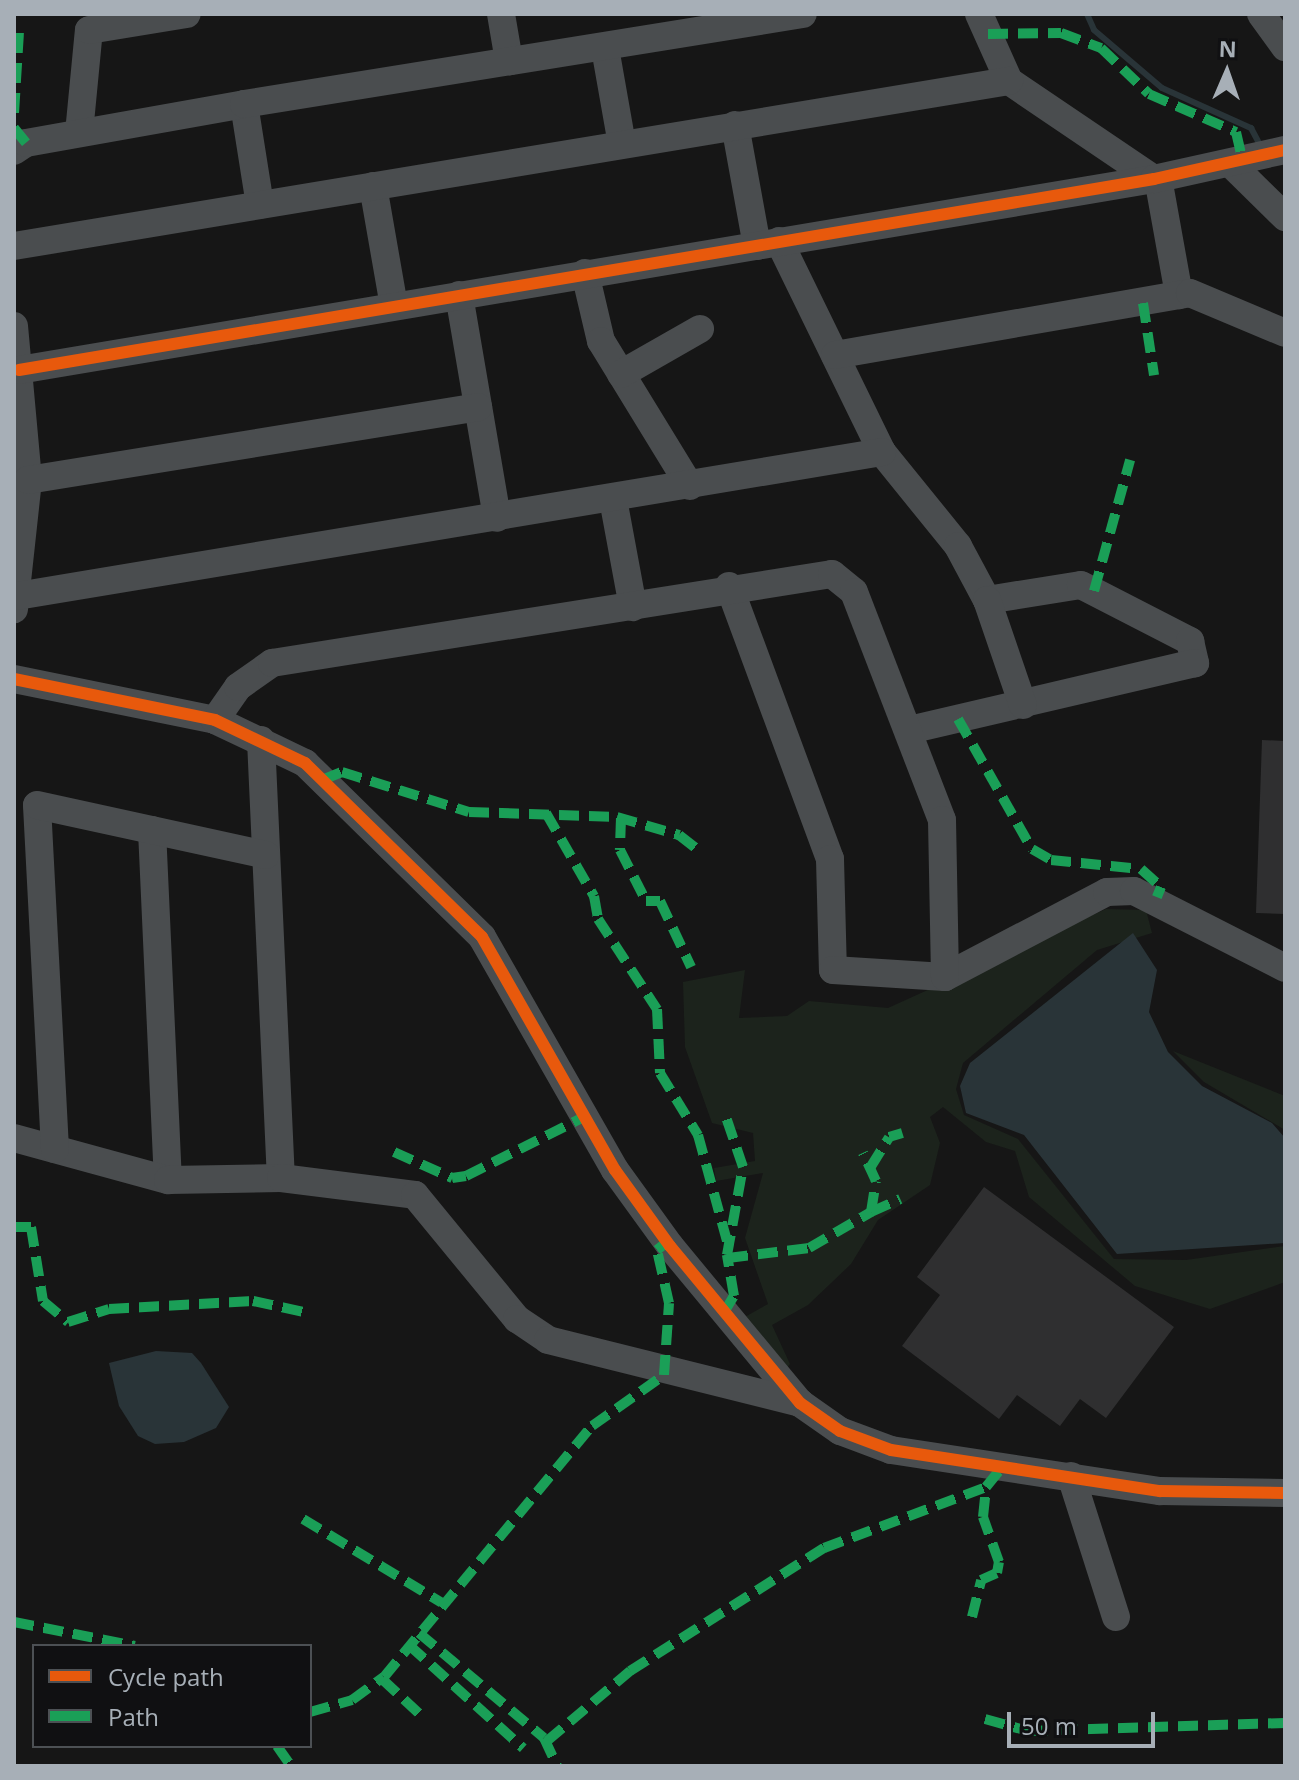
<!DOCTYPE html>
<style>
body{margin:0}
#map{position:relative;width:1299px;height:1780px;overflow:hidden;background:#161616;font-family:"Open Sans",sans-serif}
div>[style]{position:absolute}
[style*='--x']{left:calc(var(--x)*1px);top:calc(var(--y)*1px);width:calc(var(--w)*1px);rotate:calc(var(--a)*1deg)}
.green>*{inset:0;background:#1c231c}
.water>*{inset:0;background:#293438}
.stream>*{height:6px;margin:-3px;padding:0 3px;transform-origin:3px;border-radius:3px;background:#293438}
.building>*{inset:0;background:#2f2f30}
.minor>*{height:28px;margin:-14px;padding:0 14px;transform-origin:14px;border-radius:14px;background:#4a4d4f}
.quiet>*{height:10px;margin-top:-5px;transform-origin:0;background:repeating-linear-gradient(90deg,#1a9f57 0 20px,transparent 0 30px)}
.cycleway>*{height:12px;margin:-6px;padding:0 6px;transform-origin:6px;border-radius:6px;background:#e8590c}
span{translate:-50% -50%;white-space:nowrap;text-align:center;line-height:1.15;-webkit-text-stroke:6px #101012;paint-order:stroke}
.frame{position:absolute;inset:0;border:16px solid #a7afb7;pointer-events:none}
.legend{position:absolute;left:32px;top:1644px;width:280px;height:104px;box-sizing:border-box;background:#101012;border:2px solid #4c5054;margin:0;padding:10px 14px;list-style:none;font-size:24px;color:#a7afb7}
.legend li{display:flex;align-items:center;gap:16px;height:40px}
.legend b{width:40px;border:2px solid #4c5054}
.north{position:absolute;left:1187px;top:32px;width:80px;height:80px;-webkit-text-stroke:6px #101012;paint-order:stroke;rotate:2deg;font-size:22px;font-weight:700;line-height:32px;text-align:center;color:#a7afb7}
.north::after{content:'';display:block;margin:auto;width:28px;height:36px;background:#a7afb7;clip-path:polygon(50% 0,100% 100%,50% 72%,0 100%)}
.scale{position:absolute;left:1007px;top:1712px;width:148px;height:36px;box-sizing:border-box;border:4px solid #a7afb7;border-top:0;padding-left:10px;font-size:24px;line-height:28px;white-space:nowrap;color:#a7afb7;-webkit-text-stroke:6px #101012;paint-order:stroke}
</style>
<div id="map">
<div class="green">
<i style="clip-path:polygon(1106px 909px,1146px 910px,1152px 933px,1097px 950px,963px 1063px,956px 1089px,964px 1115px,1018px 1139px,1114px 1259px,1186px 1260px,1285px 1246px,1285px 1282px,1210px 1309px,1135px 1286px,1029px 1197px,1015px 1151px,986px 1142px,943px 1107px,930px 1117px,940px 1143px,930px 1185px,878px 1220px,851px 1264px,808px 1305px,772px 1325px,790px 1364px,782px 1374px,743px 1318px,768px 1304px,745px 1238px,763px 1173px,716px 1181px,714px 1168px,755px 1161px,753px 1133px,712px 1123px,685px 1047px,683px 982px,745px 970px,739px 1018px,787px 1016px,809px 1001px,888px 1008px)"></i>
<i style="clip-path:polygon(1173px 1051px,1285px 1096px,1285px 1130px,1204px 1082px)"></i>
</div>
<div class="water">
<i style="clip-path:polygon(1133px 933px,1157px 970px,1149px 1012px,1168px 1052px,1202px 1086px,1272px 1123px,1285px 1138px,1285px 1243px,1117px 1254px,1024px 1135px,966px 1113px,960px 1086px,970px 1063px)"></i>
<i style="clip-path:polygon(156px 1351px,192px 1353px,201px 1363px,229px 1407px,216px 1428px,184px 1442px,155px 1444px,138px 1436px,119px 1406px,109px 1363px)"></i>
</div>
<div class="stream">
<i style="--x:1087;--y:14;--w:17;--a:66"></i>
<i style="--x:1094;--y:30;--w:89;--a:40.5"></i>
<i style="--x:1162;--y:88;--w:98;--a:24.2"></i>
<i style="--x:1251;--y:128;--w:17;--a:62"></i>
</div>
<div class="building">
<i style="clip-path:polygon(1262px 740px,1285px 741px,1285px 914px,1256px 913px)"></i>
<i style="clip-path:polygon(984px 1187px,1174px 1327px,1106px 1418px,1080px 1399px,1060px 1426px,1017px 1395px,999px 1419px,902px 1346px,940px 1295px,917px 1277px)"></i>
</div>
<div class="minor">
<i style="--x:501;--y:14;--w:48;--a:80.3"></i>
<i style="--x:979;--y:14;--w:73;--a:65.9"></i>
<i style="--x:1009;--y:81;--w:175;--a:34.1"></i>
<i style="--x:1261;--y:14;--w:41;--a:54"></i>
<i style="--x:605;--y:48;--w:97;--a:80"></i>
<i style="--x:244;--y:104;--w:102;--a:81"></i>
<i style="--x:735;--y:125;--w:123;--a:79.7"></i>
<i style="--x:79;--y:133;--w:103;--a:-84.5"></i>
<i style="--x:89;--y:30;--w:99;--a:-9.3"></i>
<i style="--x:14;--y:151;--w:14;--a:-34"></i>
<i style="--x:26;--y:143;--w:221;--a:-10.1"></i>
<i style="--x:244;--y:104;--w:566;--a:-9.15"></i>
<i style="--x:1231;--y:164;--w:76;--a:44.5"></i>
<i style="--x:1158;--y:178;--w:119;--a:79.8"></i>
<i style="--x:373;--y:186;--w:122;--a:80.1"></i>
<i style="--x:779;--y:241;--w:235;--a:64"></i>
<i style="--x:882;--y:452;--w:121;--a:51"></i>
<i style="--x:958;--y:546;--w:61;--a:61.8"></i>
<i style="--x:987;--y:600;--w:95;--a:-9.1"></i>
<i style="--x:1081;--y:585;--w:123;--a:27.2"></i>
<i style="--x:1190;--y:641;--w:23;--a:77"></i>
<i style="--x:1195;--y:663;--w:293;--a:166.8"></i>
<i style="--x:14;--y:246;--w:1009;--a:-9.42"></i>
<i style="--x:585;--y:273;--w:70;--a:76.8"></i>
<i style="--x:601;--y:341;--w:170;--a:58.5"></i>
<i style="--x:459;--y:295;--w:226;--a:80.3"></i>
<i style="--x:14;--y:326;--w:155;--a:84.8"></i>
<i style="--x:28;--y:480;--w:130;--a:96.2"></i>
<i style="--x:835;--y:355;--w:360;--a:-9.9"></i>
<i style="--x:1190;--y:293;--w:103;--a:22.8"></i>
<i style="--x:19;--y:370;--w:1151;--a:-9.55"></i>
<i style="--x:1154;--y:179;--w:134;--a:-12.5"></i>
<i style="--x:621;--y:374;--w:91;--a:-29.7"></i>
<i style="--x:28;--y:480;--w:456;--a:-9.2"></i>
<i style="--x:613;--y:499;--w:110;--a:79.5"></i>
<i style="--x:729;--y:586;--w:291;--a:69.7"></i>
<i style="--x:830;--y:859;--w:111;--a:88.5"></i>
<i style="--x:833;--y:970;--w:112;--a:3.6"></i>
<i style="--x:945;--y:977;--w:183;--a:-27.7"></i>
<i style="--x:1107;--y:892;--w:27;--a:-2"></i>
<i style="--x:1134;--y:891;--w:169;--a:27"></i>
<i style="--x:17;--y:596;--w:877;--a:-9.45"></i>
<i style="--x:987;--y:600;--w:111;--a:71.1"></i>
<i style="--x:14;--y:679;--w:205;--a:11.5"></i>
<i style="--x:215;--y:720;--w:100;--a:25.5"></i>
<i style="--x:305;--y:763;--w:248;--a:44.5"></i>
<i style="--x:482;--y:937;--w:268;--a:60.3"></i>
<i style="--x:615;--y:1170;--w:94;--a:54.1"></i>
<i style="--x:670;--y:1246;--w:204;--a:50.4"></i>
<i style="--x:800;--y:1403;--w:49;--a:35"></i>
<i style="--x:840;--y:1431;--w:54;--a:20.4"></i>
<i style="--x:891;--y:1450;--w:272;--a:8.7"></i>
<i style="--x:1160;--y:1491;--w:125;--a:0.9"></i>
<i style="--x:215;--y:720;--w:40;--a:-55.1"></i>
<i style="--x:238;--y:687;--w:42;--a:-35.2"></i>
<i style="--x:272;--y:663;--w:567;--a:-9.03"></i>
<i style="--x:832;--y:574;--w:28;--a:39"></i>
<i style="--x:854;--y:592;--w:244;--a:68.9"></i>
<i style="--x:942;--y:820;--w:157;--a:88.9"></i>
<i style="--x:261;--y:740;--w:438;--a:87.4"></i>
<i style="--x:152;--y:830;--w:350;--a:87.4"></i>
<i style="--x:14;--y:1138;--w:160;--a:15.3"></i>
<i style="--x:168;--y:1180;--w:113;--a:-1"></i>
<i style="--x:281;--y:1178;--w:135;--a:7.2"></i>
<i style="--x:415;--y:1195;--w:161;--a:50.6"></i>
<i style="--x:517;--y:1319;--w:37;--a:34"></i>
<i style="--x:548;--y:1340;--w:260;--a:14"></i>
<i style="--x:55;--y:1149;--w:344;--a:-93"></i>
<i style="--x:37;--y:805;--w:234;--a:12.3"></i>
<i style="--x:1071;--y:1476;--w:148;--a:72.3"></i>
</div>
<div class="quiet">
<i style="--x:988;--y:34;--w:73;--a:-0.8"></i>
<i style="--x:1061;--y:33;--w:43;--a:20.6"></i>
<i style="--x:1101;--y:48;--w:66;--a:43.8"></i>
<i style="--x:1149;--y:94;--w:95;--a:23.6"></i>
<i style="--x:1236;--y:132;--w:31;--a:77"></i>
<i style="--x:14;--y:113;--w:81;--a:-86.5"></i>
<i style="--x:14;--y:128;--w:19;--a:51"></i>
<i style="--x:1143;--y:303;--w:73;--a:81.3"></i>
<i style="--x:1094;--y:591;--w:136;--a:-74.6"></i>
<i style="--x:958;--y:719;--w:150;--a:60.4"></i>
<i style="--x:1032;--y:849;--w:22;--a:30"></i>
<i style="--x:1051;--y:860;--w:90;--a:5.7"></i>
<i style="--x:1141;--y:869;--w:27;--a:42"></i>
<i style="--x:1161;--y:887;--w:11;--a:112"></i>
<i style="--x:322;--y:780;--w:22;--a:-22"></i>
<i style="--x:342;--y:772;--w:133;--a:17.5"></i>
<i style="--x:469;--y:812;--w:148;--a:1.9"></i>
<i style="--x:617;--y:817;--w:65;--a:16.2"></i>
<i style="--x:679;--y:835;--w:24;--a:38"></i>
<i style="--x:546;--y:813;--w:96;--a:60"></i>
<i style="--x:594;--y:896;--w:23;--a:80"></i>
<i style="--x:598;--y:919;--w:108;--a:56.8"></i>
<i style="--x:657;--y:1009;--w:64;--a:87.3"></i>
<i style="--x:660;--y:1073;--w:73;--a:58.5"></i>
<i style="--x:698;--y:1135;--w:114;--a:74.7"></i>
<i style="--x:621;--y:818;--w:32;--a:92"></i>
<i style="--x:620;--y:850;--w:57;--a:63"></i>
<i style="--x:646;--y:901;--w:14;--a:0"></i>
<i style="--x:660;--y:901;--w:73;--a:64.8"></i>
<i style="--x:394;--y:1152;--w:64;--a:24.1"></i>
<i style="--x:452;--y:1178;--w:14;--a:-8"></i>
<i style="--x:466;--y:1176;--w:134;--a:-26.6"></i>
<i style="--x:870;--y:1168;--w:36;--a:-58"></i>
<i style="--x:889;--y:1137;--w:14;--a:-17"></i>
<i style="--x:871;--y:1212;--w:32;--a:-24"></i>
<i style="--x:14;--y:1227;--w:17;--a:0"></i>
<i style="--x:31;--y:1227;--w:75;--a:80.8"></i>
<i style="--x:43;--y:1301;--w:33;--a:40"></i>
<i style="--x:68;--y:1322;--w:43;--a:-17.6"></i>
<i style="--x:109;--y:1309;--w:144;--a:-3.2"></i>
<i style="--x:253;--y:1301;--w:56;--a:12.3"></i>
<i style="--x:728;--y:1258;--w:82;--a:-7"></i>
<i style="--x:809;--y:1248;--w:72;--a:-30.1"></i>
<i style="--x:871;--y:1212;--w:31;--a:-81"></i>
<i style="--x:876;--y:1181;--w:31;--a:-115"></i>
<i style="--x:723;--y:1314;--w:21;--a:-59"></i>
<i style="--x:734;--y:1296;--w:42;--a:-99.7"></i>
<i style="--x:727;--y:1255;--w:89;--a:-79.7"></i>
<i style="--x:743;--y:1167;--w:53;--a:-108.8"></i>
<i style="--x:303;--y:1519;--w:162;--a:31.1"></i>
<i style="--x:972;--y:1617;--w:38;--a:-76"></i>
<i style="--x:981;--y:1580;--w:17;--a:-24"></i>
<i style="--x:997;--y:1573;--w:11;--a:-80"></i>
<i style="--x:999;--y:1562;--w:48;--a:-109.6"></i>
<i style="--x:983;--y:1517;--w:30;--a:-84"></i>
<i style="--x:14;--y:1622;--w:123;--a:11.2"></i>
<i style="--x:419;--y:1633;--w:163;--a:40"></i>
<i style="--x:544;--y:1738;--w:31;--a:65"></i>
<i style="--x:409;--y:1645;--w:154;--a:42.1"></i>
<i style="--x:382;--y:1679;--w:57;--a:42.9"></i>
<i style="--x:310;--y:1712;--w:44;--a:-15.9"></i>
<i style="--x:352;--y:1700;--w:39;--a:-36"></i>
<i style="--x:384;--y:1677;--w:326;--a:-50.4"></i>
<i style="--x:592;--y:1426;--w:88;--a:-35.3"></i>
<i style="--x:664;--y:1375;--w:72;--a:-86"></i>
<i style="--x:669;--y:1303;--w:54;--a:-102.8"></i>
<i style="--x:657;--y:1250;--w:13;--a:-39"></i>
<i style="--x:985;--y:1719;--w:45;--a:15.6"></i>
<i style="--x:1028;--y:1731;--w:257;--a:-1.8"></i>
<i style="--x:547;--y:1741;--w:109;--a:-40.1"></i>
<i style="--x:630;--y:1671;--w:230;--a:-32.4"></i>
<i style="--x:824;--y:1548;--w:173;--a:-20.6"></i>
<i style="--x:986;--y:1487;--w:28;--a:-51"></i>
<i style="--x:277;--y:1746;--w:24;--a:55"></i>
</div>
<div class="cycleway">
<i style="--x:19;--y:370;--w:1151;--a:-9.55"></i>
<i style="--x:1154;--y:179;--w:134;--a:-12.5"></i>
<i style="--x:14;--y:679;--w:205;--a:11.5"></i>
<i style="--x:215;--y:720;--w:100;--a:25.5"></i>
<i style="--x:305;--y:763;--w:248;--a:44.5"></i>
<i style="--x:482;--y:937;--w:268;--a:60.3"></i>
<i style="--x:615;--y:1170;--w:94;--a:54.1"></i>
<i style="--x:670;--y:1246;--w:204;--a:50.4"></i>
<i style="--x:800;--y:1403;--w:49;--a:35"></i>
<i style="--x:840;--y:1431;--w:54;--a:20.4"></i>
<i style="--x:891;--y:1450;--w:272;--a:8.7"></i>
<i style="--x:1160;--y:1491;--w:125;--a:0.9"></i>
</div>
<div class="frame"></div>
<ul class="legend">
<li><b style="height:10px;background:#e8590c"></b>Cycle path</li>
<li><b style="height:10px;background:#1a9f57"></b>Path</li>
</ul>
<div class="north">N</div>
<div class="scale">50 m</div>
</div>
